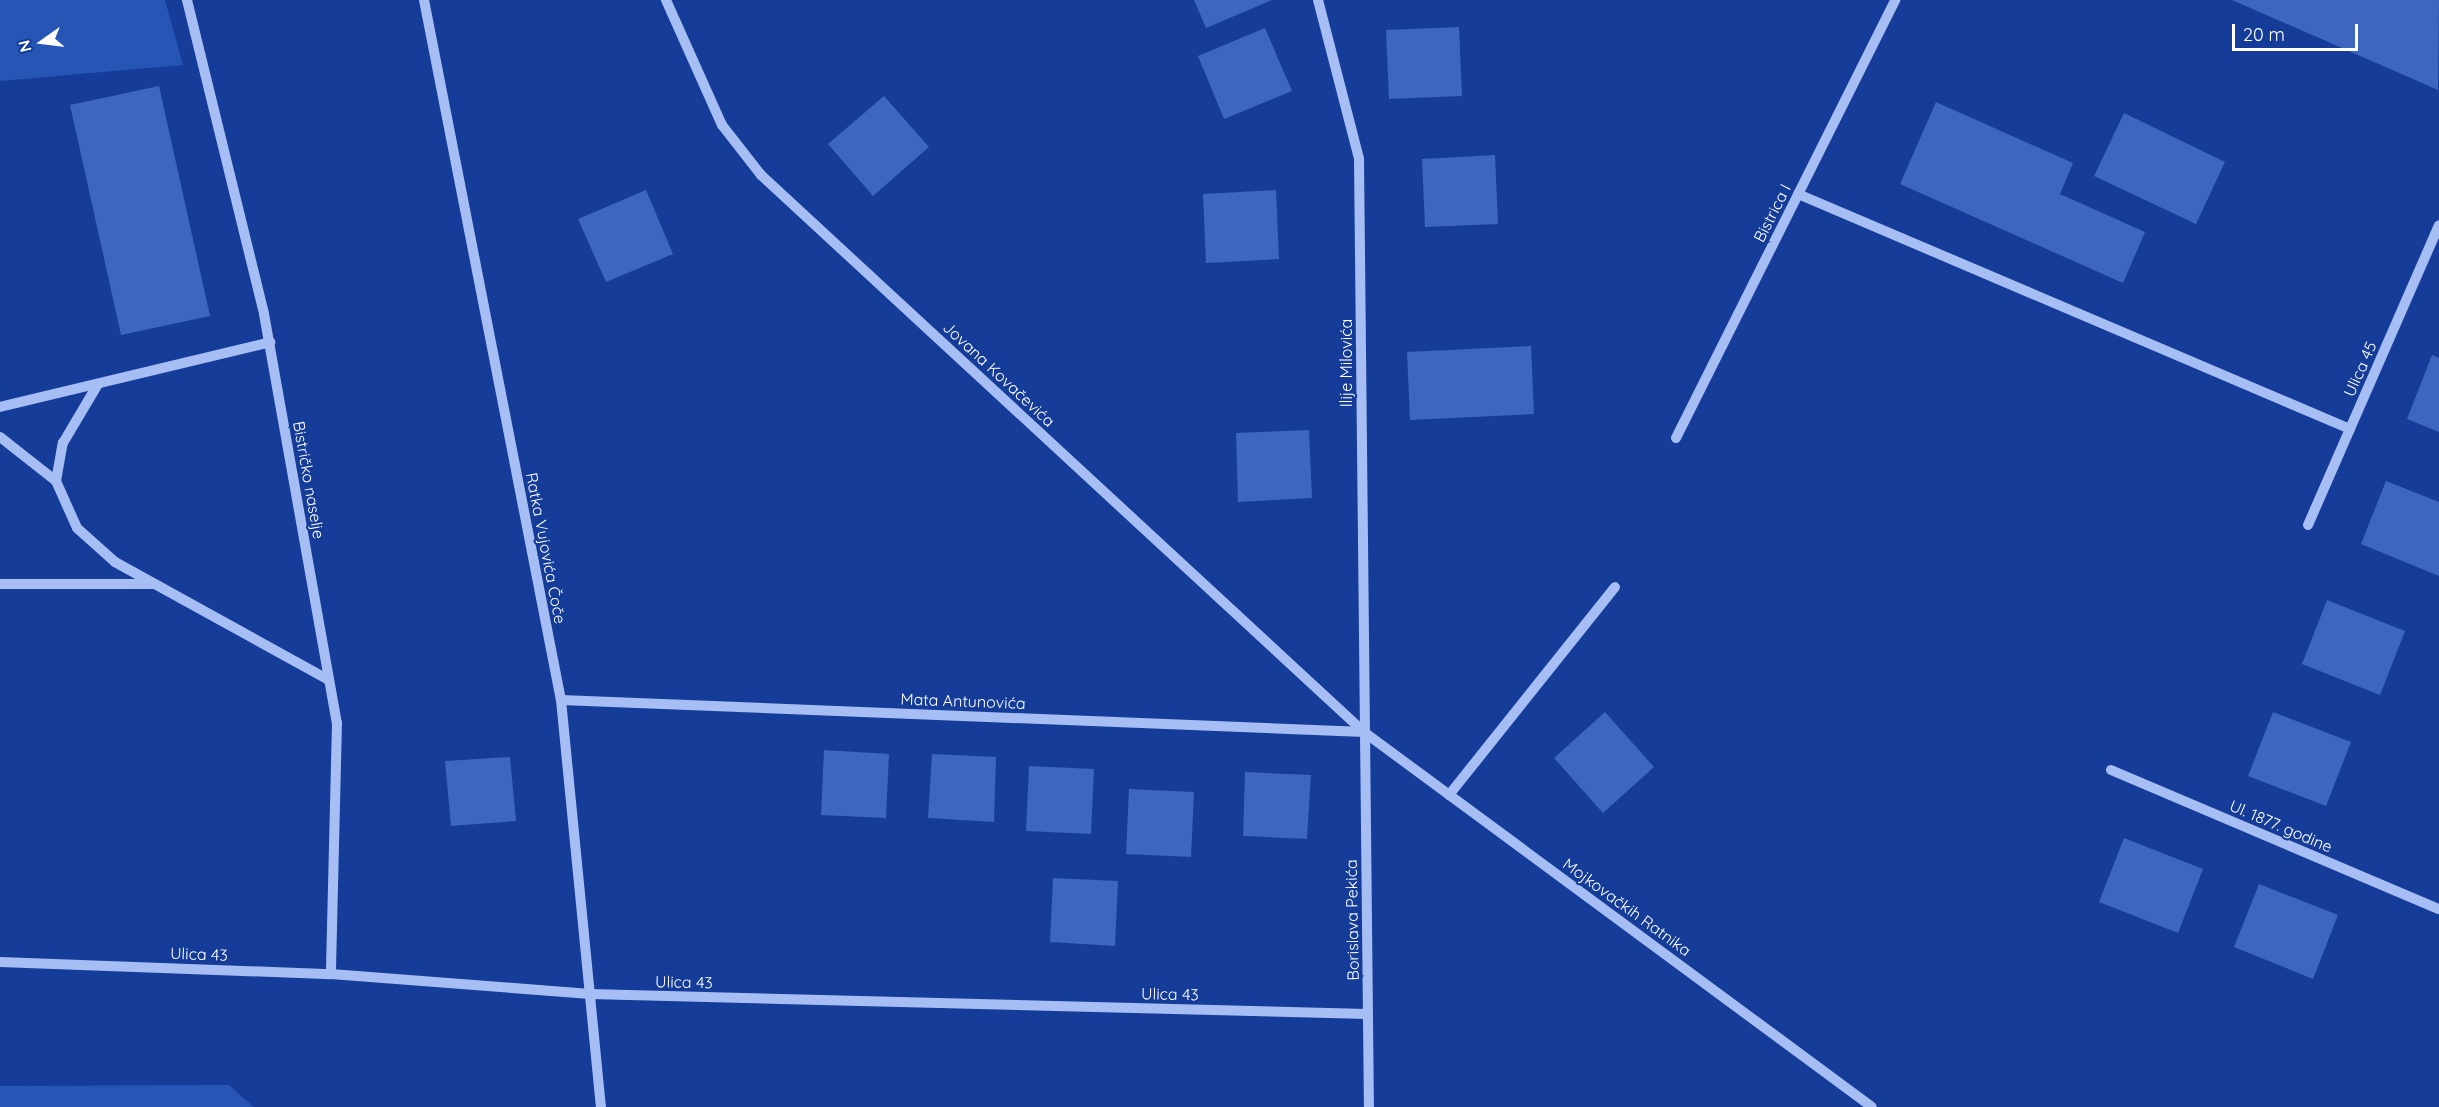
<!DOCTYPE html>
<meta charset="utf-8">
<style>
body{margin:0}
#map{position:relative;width:2439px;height:1107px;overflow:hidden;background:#143c98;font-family:Quicksand,sans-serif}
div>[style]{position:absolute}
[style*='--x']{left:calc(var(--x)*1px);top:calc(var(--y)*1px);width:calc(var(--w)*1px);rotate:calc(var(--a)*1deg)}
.green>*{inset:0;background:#2755b6}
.building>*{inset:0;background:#3d66c0}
.minor>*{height:10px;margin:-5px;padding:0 5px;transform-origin:5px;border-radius:5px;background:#a6bef3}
span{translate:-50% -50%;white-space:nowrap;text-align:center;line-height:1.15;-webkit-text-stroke:4.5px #143c98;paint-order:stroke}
.street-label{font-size:16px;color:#fff}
.north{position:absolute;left:12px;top:12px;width:60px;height:60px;-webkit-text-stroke:4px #143c98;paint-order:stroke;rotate:256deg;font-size:16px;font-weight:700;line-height:24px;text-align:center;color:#fff}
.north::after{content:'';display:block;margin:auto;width:21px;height:27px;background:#fff;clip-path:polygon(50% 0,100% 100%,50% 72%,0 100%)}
.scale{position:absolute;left:2232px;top:24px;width:126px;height:27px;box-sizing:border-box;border:3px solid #fff;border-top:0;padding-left:8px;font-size:18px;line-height:21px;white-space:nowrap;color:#fff;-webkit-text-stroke:4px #143c98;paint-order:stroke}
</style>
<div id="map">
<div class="green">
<i style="clip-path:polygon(0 0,165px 0,183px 65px,0 81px)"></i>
<i style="clip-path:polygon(229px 1085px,254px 1107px,0 1107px,0 1086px)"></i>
</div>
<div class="building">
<i style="clip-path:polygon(1194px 0,1272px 0,1206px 28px)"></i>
<i style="clip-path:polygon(2232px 0,2439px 0,2438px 90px)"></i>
<i style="clip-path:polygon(1459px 27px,1462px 96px,1389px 99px,1386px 30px)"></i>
<i style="clip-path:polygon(1265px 28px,1292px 91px,1224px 119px,1198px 56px)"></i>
<i style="clip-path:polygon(159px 86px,210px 316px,121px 335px,70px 105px)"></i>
<i style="clip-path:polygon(884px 96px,929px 147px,873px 196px,828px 144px)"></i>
<i style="clip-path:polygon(1936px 102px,2073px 163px,2060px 194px,2145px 232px,2123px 283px,1900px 184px)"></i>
<i style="clip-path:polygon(2124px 113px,2225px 162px,2196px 224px,2094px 176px)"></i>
<i style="clip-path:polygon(1495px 155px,1498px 224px,1425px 227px,1422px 159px)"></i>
<i style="clip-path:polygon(646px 190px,673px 254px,606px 282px,578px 219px)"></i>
<i style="clip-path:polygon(1276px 190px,1279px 259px,1206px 263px,1203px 194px)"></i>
<i style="clip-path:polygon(1531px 346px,1534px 414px,1410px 420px,1407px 352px)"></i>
<i style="clip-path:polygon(2432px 355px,2439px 358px,2439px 432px,2407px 419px)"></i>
<i style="clip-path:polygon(1309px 430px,1312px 498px,1238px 502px,1236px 433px)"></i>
<i style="clip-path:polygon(2386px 481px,2439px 502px,2439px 576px,2361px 544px)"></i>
<i style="clip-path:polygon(2327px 600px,2405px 631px,2380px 695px,2302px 664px)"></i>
<i style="clip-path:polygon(1605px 712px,1654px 767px,1603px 813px,1554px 758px)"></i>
<i style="clip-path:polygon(2273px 712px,2351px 742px,2326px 806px,2248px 776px)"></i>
<i style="clip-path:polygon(824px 750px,889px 754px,886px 818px,821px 815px)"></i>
<i style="clip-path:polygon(932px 754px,996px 757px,994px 822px,928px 818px)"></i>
<i style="clip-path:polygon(510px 757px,516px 821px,451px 826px,445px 761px)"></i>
<i style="clip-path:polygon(1029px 766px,1094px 769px,1091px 834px,1026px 831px)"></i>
<i style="clip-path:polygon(1245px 772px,1311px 775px,1307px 839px,1243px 836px)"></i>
<i style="clip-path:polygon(1129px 789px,1194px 792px,1191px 857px,1126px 854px)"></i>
<i style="clip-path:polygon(2124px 838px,2203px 869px,2178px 933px,2099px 902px)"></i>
<i style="clip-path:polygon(1053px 878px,1118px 881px,1115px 946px,1050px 942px)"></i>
<i style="clip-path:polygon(2259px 884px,2338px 915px,2313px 979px,2234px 947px)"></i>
</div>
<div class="minor">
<i style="--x:187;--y:0;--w:323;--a:76.2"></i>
<i style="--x:264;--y:314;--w:415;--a:79.9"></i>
<i style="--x:337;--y:723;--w:251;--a:91.4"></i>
<i style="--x:424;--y:0;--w:713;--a:78.93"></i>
<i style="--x:561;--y:700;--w:409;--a:84.4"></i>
<i style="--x:666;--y:0;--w:137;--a:65.9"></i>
<i style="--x:722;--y:125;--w:63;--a:52"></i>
<i style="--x:761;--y:175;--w:821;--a:42.73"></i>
<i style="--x:1364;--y:732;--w:631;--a:36.43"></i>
<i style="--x:1318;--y:0;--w:164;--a:75.5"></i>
<i style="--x:1359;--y:159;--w:948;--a:89.4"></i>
<i style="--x:1798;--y:194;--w:600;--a:23.06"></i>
<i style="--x:0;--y:407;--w:278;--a:-13.5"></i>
<i style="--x:0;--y:437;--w:71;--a:38.2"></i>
<i style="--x:56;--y:481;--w:51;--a:65.9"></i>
<i style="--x:77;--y:528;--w:51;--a:41.8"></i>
<i style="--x:115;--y:562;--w:244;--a:28.9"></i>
<i style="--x:1676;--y:438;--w:490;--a:-63.4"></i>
<i style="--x:56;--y:481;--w:39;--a:-80"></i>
<i style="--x:63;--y:443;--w:69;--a:-59.3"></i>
<i style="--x:2308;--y:525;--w:327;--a:-66.4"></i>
<i style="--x:0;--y:584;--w:153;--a:0"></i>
<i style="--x:561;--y:700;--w:804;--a:2.28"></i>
<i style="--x:2111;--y:770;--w:356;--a:23"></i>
<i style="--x:1449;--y:795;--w:266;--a:-51.4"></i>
<i style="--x:0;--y:962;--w:331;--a:2.1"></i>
<i style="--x:331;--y:974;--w:260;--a:4.4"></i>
<i style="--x:590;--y:994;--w:778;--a:1.47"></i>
</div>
<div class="street-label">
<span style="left:1772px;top:213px;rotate:-63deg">Bistrica I</span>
<span style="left:1346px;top:363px;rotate:-90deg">Ilije Milovića</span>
<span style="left:2360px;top:369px;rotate:-66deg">Ulica 45</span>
<span style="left:999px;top:374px;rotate:43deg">Jovana Kovačevića</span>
<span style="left:309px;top:480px;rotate:80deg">Bistričko naselje</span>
<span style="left:546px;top:548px;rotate:79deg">Ratka Vujovića Čoče</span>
<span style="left:963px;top:701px;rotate:2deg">Mata Antunovića</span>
<span style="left:2281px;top:826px;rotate:23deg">Ul. 1877. godine</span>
<span style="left:1627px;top:907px;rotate:36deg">Mojkovačkih Ratnika</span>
<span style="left:1352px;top:920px;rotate:-91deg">Borislava Pekića</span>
<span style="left:199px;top:954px;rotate:2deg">Ulica 43</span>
<span style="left:684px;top:982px;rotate:1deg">Ulica 43</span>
<span style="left:1170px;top:994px;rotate:1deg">Ulica 43</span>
</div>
<div class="north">N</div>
<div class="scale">20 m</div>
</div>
